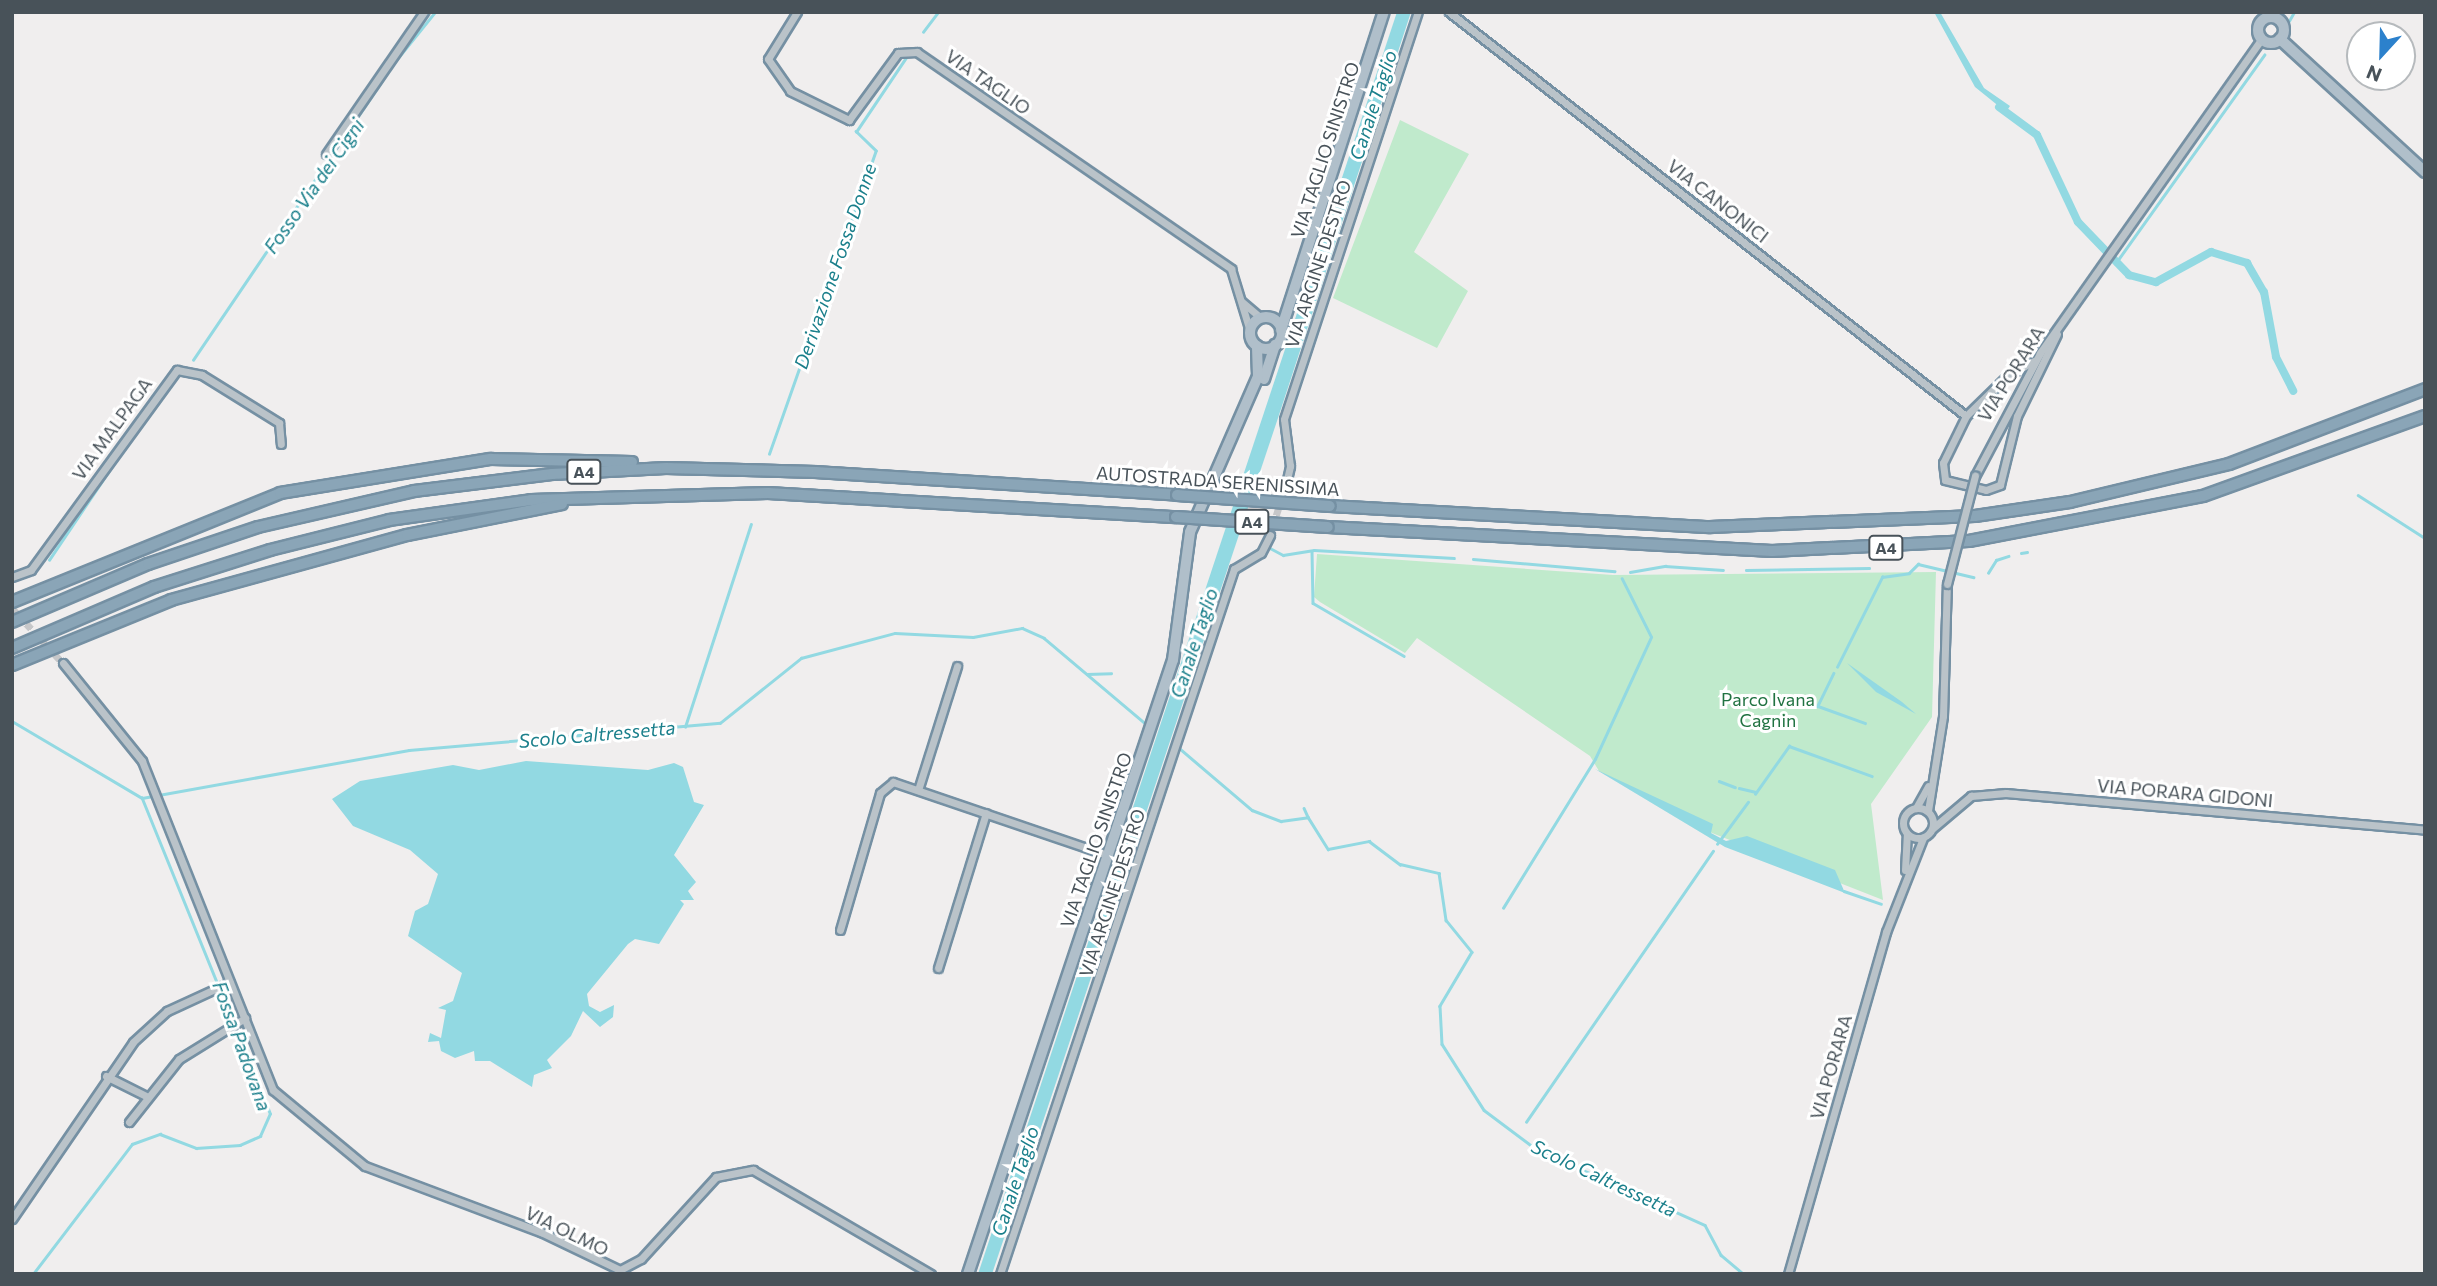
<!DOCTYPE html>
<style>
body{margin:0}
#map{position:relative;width:2437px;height:1286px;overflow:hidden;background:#f0eeee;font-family:Commissioner,sans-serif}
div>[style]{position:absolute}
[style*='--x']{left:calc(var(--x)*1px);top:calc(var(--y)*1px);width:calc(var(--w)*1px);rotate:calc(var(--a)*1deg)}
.green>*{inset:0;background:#c0eacc}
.water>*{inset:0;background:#92d9e2}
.stream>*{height:2.5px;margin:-1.25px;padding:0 1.25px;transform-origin:1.25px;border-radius:1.25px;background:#92d9e2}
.canal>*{height:8px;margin:-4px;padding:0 4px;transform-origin:4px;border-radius:4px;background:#92d9e2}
.minor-tunnel>*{height:7px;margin-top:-3.5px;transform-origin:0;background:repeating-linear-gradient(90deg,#c6c7c9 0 7px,transparent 0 10.5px)}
.roads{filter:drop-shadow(2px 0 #7590a3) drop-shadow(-2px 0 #7590a3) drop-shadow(0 2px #7590a3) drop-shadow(0 -2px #7590a3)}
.minor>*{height:7px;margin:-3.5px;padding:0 3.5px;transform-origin:3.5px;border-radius:3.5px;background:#bac3c9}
.minor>.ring{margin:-3.5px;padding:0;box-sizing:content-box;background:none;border:7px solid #bac3c9;border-radius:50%}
.major>*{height:10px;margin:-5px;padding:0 5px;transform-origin:5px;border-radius:5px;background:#b0bfca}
.major>.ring{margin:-5px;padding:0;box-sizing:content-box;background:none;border:10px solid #b0bfca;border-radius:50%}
.highway>*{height:10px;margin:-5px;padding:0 5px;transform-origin:5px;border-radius:5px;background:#8aa5b7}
.bridges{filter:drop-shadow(2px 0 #7590a3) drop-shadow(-2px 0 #7590a3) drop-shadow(0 2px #7590a3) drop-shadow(0 -2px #7590a3)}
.minor-bridge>*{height:7px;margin:-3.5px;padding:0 3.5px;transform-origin:3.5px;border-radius:3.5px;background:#bac3c9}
.highway-bridge>*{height:10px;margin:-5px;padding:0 5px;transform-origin:5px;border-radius:5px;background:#8aa5b7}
span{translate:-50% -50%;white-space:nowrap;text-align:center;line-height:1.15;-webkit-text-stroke:6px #fff;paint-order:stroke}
.shield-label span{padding:2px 5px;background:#fff;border:2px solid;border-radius:5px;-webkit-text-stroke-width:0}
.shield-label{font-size:16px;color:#485259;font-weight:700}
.street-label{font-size:18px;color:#485259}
.park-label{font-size:18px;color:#207241}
.water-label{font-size:19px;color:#1a7f8b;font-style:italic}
.frame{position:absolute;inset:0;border:14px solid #485259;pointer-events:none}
.north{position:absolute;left:2346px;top:21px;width:70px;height:70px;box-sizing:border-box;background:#fff;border:2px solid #b6babd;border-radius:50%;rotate:202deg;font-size:19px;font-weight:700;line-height:28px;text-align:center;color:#485259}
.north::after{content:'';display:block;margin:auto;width:24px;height:32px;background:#2c81cc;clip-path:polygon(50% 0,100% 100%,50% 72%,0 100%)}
</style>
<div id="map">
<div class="green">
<i style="clip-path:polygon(1400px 120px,1469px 154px,1414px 252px,1468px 291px,1437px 348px,1333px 298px)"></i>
<i style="clip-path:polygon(1317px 554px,1613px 575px,1936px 572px,1932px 717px,1871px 804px,1883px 900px,1712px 833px,1599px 771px,1590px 756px,1417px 638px,1405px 653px,1320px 602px,1314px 597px)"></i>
</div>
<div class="water">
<i style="clip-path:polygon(1397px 12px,1411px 12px,1278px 418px,992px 1274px,978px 1274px)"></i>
<i style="clip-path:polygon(1934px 12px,1940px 12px,1984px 88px,2010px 106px,2006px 112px,1975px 87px)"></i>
<i style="clip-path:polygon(1847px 663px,1902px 702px,1916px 714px,1876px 692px)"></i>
<i style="clip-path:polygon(526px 761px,648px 770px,674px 763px,683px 767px,694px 802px,704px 805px,674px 855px,696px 882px,688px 891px,694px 900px,680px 900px,684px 904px,659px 944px,635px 939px,628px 944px,587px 994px,589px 1006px,600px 1012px,614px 1005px,613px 1017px,600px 1027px,583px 1011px,571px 1036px,547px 1060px,552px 1068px,534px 1075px,532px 1087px,490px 1061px,475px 1061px,474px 1051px,455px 1058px,441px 1051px,439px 1041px,428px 1042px,430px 1033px,441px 1038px,446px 1010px,438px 1008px,453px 1001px,462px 973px,408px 936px,415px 911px,428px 904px,438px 874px,410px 850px,353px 826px,332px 799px,360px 781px,453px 765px,479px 770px)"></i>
<i style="clip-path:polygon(1595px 769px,1713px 824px,1711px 833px,1726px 841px,1747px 836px,1835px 870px,1845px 893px,1725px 847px)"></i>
</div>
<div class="stream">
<i style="--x:2289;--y:21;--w:10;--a:-61"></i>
<i style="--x:923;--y:32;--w:25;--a:-53"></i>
<i style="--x:2115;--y:264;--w:257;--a:-54.5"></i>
<i style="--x:193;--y:360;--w:359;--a:-55.9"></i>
<i style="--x:394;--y:63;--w:65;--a:-51.2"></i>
<i style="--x:769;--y:454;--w:321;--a:-70.6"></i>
<i style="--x:876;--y:151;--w:28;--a:-136"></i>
<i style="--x:856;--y:132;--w:92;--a:-56.1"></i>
<i style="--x:2358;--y:495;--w:80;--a:32.7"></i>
<i style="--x:1270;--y:548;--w:15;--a:28"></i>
<i style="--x:1283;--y:555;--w:31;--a:-9"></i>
<i style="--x:1314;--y:550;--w:140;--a:3.3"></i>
<i style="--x:1312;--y:551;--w:52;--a:88.9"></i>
<i style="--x:1313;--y:603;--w:105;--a:30.2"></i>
<i style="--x:2021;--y:553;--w:6;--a:-9"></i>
<i style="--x:1473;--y:559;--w:142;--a:4.9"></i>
<i style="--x:49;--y:560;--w:133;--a:-56.1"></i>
<i style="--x:1746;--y:570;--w:123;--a:-0.9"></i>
<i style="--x:1630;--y:572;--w:36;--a:-10"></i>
<i style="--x:1665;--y:566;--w:58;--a:3.9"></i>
<i style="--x:1988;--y:573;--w:15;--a:-58"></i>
<i style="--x:1996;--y:560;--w:13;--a:-18"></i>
<i style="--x:1837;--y:667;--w:101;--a:-63.4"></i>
<i style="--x:1882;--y:577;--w:27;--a:-8"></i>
<i style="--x:1909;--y:573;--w:13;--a:-45"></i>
<i style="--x:1918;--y:564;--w:57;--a:13.3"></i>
<i style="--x:1834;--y:673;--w:37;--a:116"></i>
<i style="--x:1818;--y:706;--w:50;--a:19.9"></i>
<i style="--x:1087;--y:674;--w:24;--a:-2"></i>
<i style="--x:12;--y:721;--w:151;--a:30.6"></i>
<i style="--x:142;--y:798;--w:271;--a:-10.2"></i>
<i style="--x:409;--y:750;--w:312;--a:-5"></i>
<i style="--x:720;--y:723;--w:104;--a:-38.7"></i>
<i style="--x:801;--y:658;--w:97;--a:-14.9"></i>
<i style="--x:895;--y:633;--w:78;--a:2.9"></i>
<i style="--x:973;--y:637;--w:50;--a:-10.4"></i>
<i style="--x:1022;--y:628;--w:24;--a:24"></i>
<i style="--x:1044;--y:638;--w:132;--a:40.1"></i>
<i style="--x:685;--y:727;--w:213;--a:-72"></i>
<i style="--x:1178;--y:747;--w:97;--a:40.4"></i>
<i style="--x:1252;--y:810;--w:31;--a:21"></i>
<i style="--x:1281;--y:821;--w:27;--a:-8"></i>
<i style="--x:1308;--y:817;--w:38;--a:58"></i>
<i style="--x:1328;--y:849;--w:42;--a:-11"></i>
<i style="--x:1369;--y:841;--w:39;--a:37"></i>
<i style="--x:1400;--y:864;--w:40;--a:13"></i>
<i style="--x:1439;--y:873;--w:48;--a:81.5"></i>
<i style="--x:1446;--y:920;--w:41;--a:50.9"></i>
<i style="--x:1472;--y:952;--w:63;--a:120.7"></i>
<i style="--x:1440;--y:1006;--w:38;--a:87"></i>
<i style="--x:1442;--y:1044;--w:78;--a:57.5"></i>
<i style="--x:1484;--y:1110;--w:65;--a:36.9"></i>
<i style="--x:1536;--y:1149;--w:185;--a:24.2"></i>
<i style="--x:1705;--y:1225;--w:34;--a:62"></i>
<i style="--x:1721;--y:1255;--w:30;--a:40"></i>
<i style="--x:1719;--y:781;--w:17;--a:21"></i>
<i style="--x:1739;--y:788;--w:17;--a:13"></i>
<i style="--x:1755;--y:794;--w:59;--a:-54.7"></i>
<i style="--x:1789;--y:746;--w:88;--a:19.9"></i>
<i style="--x:1304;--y:808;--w:10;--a:66"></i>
<i style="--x:1717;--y:844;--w:52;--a:-53.6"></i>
<i style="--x:1844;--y:891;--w:39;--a:19"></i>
<i style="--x:1503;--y:908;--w:175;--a:-58.3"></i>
<i style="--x:1595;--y:759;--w:134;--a:-65.3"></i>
<i style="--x:1651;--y:637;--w:65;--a:-116.6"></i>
<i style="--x:1526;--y:1122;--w:329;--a:-55.4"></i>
<i style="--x:33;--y:1274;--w:163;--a:-52.7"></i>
<i style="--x:132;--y:1144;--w:30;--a:-20"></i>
<i style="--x:160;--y:1134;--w:39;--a:21"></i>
<i style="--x:196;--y:1148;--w:44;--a:-3.9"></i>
<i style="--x:240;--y:1145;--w:22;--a:-24"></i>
<i style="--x:260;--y:1136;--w:24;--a:-66"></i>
<i style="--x:270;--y:1114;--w:341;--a:-112.1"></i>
</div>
<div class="canal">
<i style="--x:1999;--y:107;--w:47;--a:36.4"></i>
<i style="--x:2037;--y:135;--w:96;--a:64.8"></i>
<i style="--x:2078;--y:222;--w:74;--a:46.1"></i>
<i style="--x:2129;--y:275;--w:28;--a:15"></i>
<i style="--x:2156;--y:282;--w:63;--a:-28.6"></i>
<i style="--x:2211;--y:252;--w:38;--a:17"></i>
<i style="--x:2247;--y:263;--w:34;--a:60"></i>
<i style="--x:2264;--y:292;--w:66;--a:79.5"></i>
<i style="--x:2276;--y:357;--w:38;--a:63"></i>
</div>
<div class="minor-tunnel">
<i style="--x:1270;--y:535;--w:49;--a:-72.3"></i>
<i style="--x:12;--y:608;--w:75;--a:47.2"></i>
</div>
<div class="roads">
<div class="minor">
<i style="--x:797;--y:12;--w:55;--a:121.7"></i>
<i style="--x:768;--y:59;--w:39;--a:55"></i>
<i style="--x:790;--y:91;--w:66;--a:26.2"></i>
<i style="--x:849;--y:120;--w:83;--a:-53.8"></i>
<i style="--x:898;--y:53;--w:19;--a:-3"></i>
<i style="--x:917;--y:52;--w:382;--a:34.6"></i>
<i style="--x:1231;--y:269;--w:65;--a:73"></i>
<i style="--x:1449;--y:12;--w:656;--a:38.01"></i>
<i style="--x:326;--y:154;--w:173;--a:-55.4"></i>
<i style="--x:1242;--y:302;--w:25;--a:40"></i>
<i style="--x:2034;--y:361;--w:31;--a:151"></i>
<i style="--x:2007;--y:376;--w:57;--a:135.7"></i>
<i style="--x:1966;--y:416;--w:52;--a:116.1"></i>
<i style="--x:1943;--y:463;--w:17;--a:83"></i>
<i style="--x:1945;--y:480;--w:42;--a:13.7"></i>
<i style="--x:1986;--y:490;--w:15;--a:-20"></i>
<i style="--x:2000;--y:485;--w:71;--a:-76.2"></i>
<i style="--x:2017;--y:416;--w:91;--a:-64"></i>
<i style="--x:1975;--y:476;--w:139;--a:-62.1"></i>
<i style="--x:2040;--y:353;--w:385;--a:-54.8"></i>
<i style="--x:1285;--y:488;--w:23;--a:-77"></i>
<i style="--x:1290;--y:466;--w:47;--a:-97.3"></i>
<i style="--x:1284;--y:419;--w:428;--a:-71.8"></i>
<i style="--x:12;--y:577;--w:20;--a:-20"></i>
<i style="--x:31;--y:570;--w:248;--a:-53.9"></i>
<i style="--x:177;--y:370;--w:25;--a:11"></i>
<i style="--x:202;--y:375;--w:91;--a:31.9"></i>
<i style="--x:279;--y:423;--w:21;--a:85"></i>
<i style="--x:63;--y:663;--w:126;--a:51.1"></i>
<i style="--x:142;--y:761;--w:354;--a:68.3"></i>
<i style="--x:273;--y:1090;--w:119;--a:39.6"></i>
<i style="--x:365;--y:1166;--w:188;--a:20.6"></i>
<i style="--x:541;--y:1232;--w:88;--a:25.7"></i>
<i style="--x:620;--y:1270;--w:24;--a:-28"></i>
<i style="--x:641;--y:1259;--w:111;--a:-47.6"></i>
<i style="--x:716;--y:1177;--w:38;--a:-11"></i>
<i style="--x:753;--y:1170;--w:206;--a:30.3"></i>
<i style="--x:918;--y:790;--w:130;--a:-72.5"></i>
<i class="ring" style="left:1903px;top:808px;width:23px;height:23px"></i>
<i style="--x:1916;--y:808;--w:25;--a:-61"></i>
<i style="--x:1928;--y:811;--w:96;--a:-81"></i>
<i style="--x:1943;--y:716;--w:132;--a:-88.3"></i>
<i style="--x:1933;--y:828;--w:50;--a:-40.1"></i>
<i style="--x:1971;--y:796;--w:35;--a:-5"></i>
<i style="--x:2006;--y:793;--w:421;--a:5"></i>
<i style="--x:1905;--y:870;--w:36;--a:-87"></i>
<i style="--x:840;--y:930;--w:143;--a:-73.7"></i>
<i style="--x:880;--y:793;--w:17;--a:-40"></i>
<i style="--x:893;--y:782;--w:227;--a:18.8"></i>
<i style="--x:938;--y:968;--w:162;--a:-72.8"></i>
<i style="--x:106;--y:1076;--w:45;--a:26.6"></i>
<i style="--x:129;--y:1122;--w:80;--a:-51.6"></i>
<i style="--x:179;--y:1059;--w:78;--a:-31.8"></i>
<i style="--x:12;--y:1219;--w:214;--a:-55.6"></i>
<i style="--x:133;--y:1042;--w:46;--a:-42.4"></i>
<i style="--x:167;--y:1011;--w:69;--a:-24.7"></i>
<i style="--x:1000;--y:1274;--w:743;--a:-71.64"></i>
<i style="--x:1234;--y:569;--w:31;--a:-31"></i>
<i style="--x:1261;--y:553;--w:20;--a:-63"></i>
<i style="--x:1788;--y:1274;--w:356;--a:-74"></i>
<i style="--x:1886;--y:932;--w:101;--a:-68.5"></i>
</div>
<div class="major">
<i class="ring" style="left:2258px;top:17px;width:16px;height:16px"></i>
<i style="--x:2280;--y:39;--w:197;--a:42.5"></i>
<i class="ring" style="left:1250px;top:317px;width:22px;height:22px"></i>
<i style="--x:1281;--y:330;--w:334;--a:-72.1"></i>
<i style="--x:1264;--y:379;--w:36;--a:-72"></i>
<i style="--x:968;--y:1274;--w:647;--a:-71.54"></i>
<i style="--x:1173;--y:660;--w:129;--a:-82.4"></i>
<i style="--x:1190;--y:532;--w:170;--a:-66.4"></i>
<i style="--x:1258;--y:376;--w:30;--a:-92"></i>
</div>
<div class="highway">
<i style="--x:1330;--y:506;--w:381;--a:3.2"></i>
<i style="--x:1710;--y:527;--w:265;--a:-2.4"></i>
<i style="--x:1975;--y:516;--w:96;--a:-8.4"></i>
<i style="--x:2070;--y:502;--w:163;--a:-13.4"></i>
<i style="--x:2229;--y:464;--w:210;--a:-20.9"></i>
<i style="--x:1328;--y:527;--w:445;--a:3.1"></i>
<i style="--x:1772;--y:551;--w:197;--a:-2.9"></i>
<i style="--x:1969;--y:541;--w:238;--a:-10.9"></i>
<i style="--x:2203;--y:496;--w:236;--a:-19.8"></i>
<i style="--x:12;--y:602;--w:289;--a:-22.1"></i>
<i style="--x:280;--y:493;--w:214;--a:-9.2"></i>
<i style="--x:491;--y:459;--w:141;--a:1.2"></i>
<i style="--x:12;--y:622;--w:148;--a:-23.1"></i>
<i style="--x:148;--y:564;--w:116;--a:-18.6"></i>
<i style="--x:258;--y:527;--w:160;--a:-13"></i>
<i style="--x:414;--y:491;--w:139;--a:-7"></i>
<i style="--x:552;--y:474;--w:114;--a:-3"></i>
<i style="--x:666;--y:468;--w:150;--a:1.5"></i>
<i style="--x:816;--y:472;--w:362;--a:3.6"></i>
<i style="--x:12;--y:648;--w:155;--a:-23.2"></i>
<i style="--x:154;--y:587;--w:122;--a:-17.7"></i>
<i style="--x:270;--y:550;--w:123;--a:-14.1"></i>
<i style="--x:389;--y:520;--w:143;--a:-8"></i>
<i style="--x:531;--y:500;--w:237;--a:-1.7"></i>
<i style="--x:768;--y:493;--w:409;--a:3.4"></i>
<i style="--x:12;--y:665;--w:172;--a:-22.2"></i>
<i style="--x:171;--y:600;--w:245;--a:-15.4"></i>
<i style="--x:407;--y:535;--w:158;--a:-11.3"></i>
</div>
</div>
<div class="bridges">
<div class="minor-bridge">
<i style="--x:1947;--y:584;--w:112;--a:-75.5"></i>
</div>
<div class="highway-bridge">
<i style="--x:1177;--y:495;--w:153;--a:4.1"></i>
<i style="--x:1176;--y:517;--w:152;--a:3.8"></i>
</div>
</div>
<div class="shield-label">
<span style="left:584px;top:472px">A4</span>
<span style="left:1252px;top:522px">A4</span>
<span style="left:1886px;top:548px">A4</span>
</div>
<div class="street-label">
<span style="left:988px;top:82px;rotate:35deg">VIA TAGLIO</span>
<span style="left:1325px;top:150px;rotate:-72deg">VIA TAGLIO SINISTRO</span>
<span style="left:1718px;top:201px;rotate:38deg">VIA CANONICI</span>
<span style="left:1318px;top:264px;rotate:-72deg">VIA ARGINE DESTRO</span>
<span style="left:2011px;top:374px;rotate:-58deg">VIA PORARA</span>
<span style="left:112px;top:429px;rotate:-54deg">VIA MALPAGA</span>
<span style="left:1218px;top:481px;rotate:4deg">AUTOSTRADA SERENISSIMA</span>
<span style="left:2185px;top:793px;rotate:5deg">VIA PORARA GIDONI</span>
<span style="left:1096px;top:840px;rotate:-71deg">VIA TAGLIO SINISTRO</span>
<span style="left:1112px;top:893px;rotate:-72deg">VIA ARGINE DESTRO</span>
<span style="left:1831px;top:1067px;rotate:-74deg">VIA PORARA</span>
<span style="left:567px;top:1231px;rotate:26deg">VIA OLMO</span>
</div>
<div class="park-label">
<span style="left:1768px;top:710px">Parco Ivana<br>Cagnin</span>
</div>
<div class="water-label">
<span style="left:1373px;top:105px;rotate:-72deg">Canale Taglio</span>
<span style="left:314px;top:186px;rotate:-55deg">Fosso Via dei Cigni</span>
<span style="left:835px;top:266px;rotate:-71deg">Derivazione Fossa Donne</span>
<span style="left:1194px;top:643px;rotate:-72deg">Canale Taglio</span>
<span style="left:597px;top:734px;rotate:-5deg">Scolo Caltressetta</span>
<span style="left:242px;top:1046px;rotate:70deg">Fossa Padovana</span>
<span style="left:1604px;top:1178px;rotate:25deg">Scolo Caltressetta</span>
<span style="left:1015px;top:1181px;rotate:-72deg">Canale Taglio</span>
</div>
<div class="frame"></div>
<div class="north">N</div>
</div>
